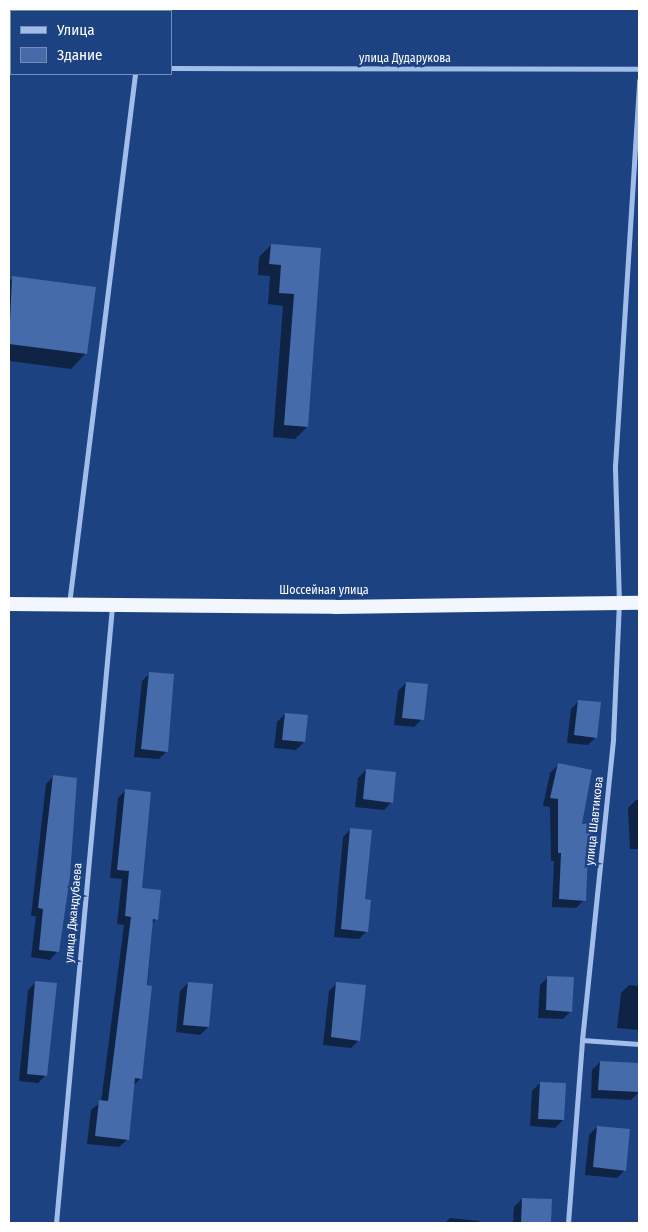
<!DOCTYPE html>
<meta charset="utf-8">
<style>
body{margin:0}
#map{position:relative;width:648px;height:1232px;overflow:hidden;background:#1d4282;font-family:"Fira Sans Condensed",sans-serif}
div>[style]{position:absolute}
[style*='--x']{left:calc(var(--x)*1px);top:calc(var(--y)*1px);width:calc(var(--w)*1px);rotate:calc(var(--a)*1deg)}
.shadow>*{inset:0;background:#0007}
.building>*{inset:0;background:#456bab}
.minor>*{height:5px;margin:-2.5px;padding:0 2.5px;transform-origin:2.5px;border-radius:2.5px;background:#a2bdea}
.trunk>*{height:14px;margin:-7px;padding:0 7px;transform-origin:7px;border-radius:7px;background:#f2f6fe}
span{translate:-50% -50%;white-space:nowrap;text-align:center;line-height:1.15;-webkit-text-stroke:5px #1d4282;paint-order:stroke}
.street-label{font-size:12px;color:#fff}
.frame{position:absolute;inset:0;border:10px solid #fff;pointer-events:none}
.legend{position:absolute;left:10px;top:10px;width:162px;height:65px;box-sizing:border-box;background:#1d4282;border:1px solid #778eb4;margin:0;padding:6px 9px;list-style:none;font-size:15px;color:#fff}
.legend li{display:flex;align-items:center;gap:10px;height:25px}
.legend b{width:25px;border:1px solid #778eb4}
</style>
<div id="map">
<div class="shadow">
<i style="clip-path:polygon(271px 245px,320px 249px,307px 427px,295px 439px,273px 437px,283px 306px,268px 304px,270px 276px,258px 275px,259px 257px)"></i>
<i style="clip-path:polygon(13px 278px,86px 353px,71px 369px,9px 361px,9px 281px)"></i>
<i style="clip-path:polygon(150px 673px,167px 751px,159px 759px,134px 757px,142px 681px)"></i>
<i style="clip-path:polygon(406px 683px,422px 719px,414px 727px,394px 725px,398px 691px)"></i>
<i style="clip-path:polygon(579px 701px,596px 737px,588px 745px,567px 743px,571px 709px)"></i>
<i style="clip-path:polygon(285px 714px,304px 742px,296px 750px,274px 748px,277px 722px)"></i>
<i style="clip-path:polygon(558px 765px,593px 852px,586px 858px,584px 900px,576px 908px,552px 907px,554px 861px,551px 861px,550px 807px,543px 806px,550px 773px)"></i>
<i style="clip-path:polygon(366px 770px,392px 802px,384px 810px,355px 807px,358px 778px)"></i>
<i style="clip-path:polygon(54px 776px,58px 951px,50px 960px,31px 957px,36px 916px,31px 916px,46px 784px)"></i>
<i style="clip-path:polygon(126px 790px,141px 890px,156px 919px,152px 924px,141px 1078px,133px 1086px,128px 1139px,119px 1147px,87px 1144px,91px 1110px,101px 1102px,124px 925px,117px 924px,122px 879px,110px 878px,118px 798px)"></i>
<i style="clip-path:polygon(636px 800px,639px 800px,639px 849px,630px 849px,628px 808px)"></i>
<i style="clip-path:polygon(351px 829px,367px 931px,359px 939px,334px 937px,343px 837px)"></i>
<i style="clip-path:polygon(548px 977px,571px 1011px,563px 1019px,538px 1018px,540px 985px)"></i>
<i style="clip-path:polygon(36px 982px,46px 1075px,38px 1083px,19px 1081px,28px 990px)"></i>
<i style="clip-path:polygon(188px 983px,208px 1027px,200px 1035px,176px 1032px,180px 991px)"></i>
<i style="clip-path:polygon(337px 983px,359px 1040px,351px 1048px,323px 1045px,329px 991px)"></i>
<i style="clip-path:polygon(629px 985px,639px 986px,639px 1030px,617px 1028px,621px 993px)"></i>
<i style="clip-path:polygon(600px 1062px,639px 1064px,639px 1092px,631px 1100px,591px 1098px,592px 1070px)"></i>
<i style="clip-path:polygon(540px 1083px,563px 1120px,555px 1128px,530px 1126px,532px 1091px)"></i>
<i style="clip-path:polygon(597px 1127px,625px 1170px,617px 1178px,585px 1175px,589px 1135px)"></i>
<i style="clip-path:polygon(522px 1199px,551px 1201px,550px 1223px,513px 1223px,514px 1207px)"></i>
<i style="clip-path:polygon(450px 1218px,479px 1221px,479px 1223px,445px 1223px)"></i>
</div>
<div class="building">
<i style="clip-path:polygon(271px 244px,321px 248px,308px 427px,284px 425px,294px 294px,279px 293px,281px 265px,269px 264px)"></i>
<i style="clip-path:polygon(12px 276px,96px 287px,87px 354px,9px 344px)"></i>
<i style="clip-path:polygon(149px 672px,174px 674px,168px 752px,141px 749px)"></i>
<i style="clip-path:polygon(406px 682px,428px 684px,424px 720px,402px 718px)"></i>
<i style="clip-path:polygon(578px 700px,601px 702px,597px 738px,574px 735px)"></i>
<i style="clip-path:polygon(285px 713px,308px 715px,305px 742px,282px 740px)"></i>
<i style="clip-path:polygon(558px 763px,592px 770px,582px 824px,594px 823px,594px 853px,588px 853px,586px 901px,559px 899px,561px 853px,558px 853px,558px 799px,550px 798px)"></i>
<i style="clip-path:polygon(366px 769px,396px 772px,393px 803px,363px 799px)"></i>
<i style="clip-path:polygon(53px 775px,77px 778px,70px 876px,59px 952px,39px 950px,43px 909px,38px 908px)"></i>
<i style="clip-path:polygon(125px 789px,151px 792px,142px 888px,161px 890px,158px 920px,153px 919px,147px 985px,152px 986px,142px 1079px,135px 1078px,129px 1140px,95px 1136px,99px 1100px,108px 1101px,131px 917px,125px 916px,129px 871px,117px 870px)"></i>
<i style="clip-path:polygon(350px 828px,372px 830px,365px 899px,371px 900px,368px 932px,341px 929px)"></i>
<i style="clip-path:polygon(547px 976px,574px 977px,572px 1012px,546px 1010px)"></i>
<i style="clip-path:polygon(35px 981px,57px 983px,47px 1076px,27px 1074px)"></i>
<i style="clip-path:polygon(188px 982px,213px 984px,209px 1027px,183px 1025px)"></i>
<i style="clip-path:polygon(336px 982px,366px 985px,360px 1041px,331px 1037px)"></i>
<i style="clip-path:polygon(600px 1061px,639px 1063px,639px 1092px,598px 1090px)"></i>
<i style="clip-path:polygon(540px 1082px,566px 1083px,564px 1120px,538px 1119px)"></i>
<i style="clip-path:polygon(597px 1126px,630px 1129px,626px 1171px,593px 1167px)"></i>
<i style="clip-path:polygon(522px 1198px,552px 1199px,551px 1223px,521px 1223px)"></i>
</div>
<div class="minor">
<i style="--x:142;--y:11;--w:2;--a:-90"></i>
<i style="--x:9;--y:67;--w:2;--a:0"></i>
<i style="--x:171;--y:68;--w:468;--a:0.1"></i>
<i style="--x:69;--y:604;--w:534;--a:-82.9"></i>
<i style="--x:582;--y:1040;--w:57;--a:4"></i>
<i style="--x:56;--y:1223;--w:619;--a:-84.81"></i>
<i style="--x:568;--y:1223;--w:184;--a:-85.6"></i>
<i style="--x:582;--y:1040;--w:303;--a:-84.1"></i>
<i style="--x:613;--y:739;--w:136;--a:-87.5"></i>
<i style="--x:619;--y:603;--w:137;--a:-91.7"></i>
<i style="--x:615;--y:466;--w:387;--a:-86.4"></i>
</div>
<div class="trunk">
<i style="--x:9;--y:604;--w:326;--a:0.5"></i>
<i style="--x:335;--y:607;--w:304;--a:-0.8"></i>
</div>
<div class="street-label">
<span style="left:405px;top:59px">улица Дударукова</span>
<span style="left:324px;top:591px">Шоссейная улица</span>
<span style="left:595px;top:821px;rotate:-84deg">улица Шавтикова</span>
<span style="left:74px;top:913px;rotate:-85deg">улица Джандубаева</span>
</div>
<div class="frame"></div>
<ul class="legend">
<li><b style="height:6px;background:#a2bdea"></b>Улица</li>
<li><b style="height:14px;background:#456bab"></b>Здание</li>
</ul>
</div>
